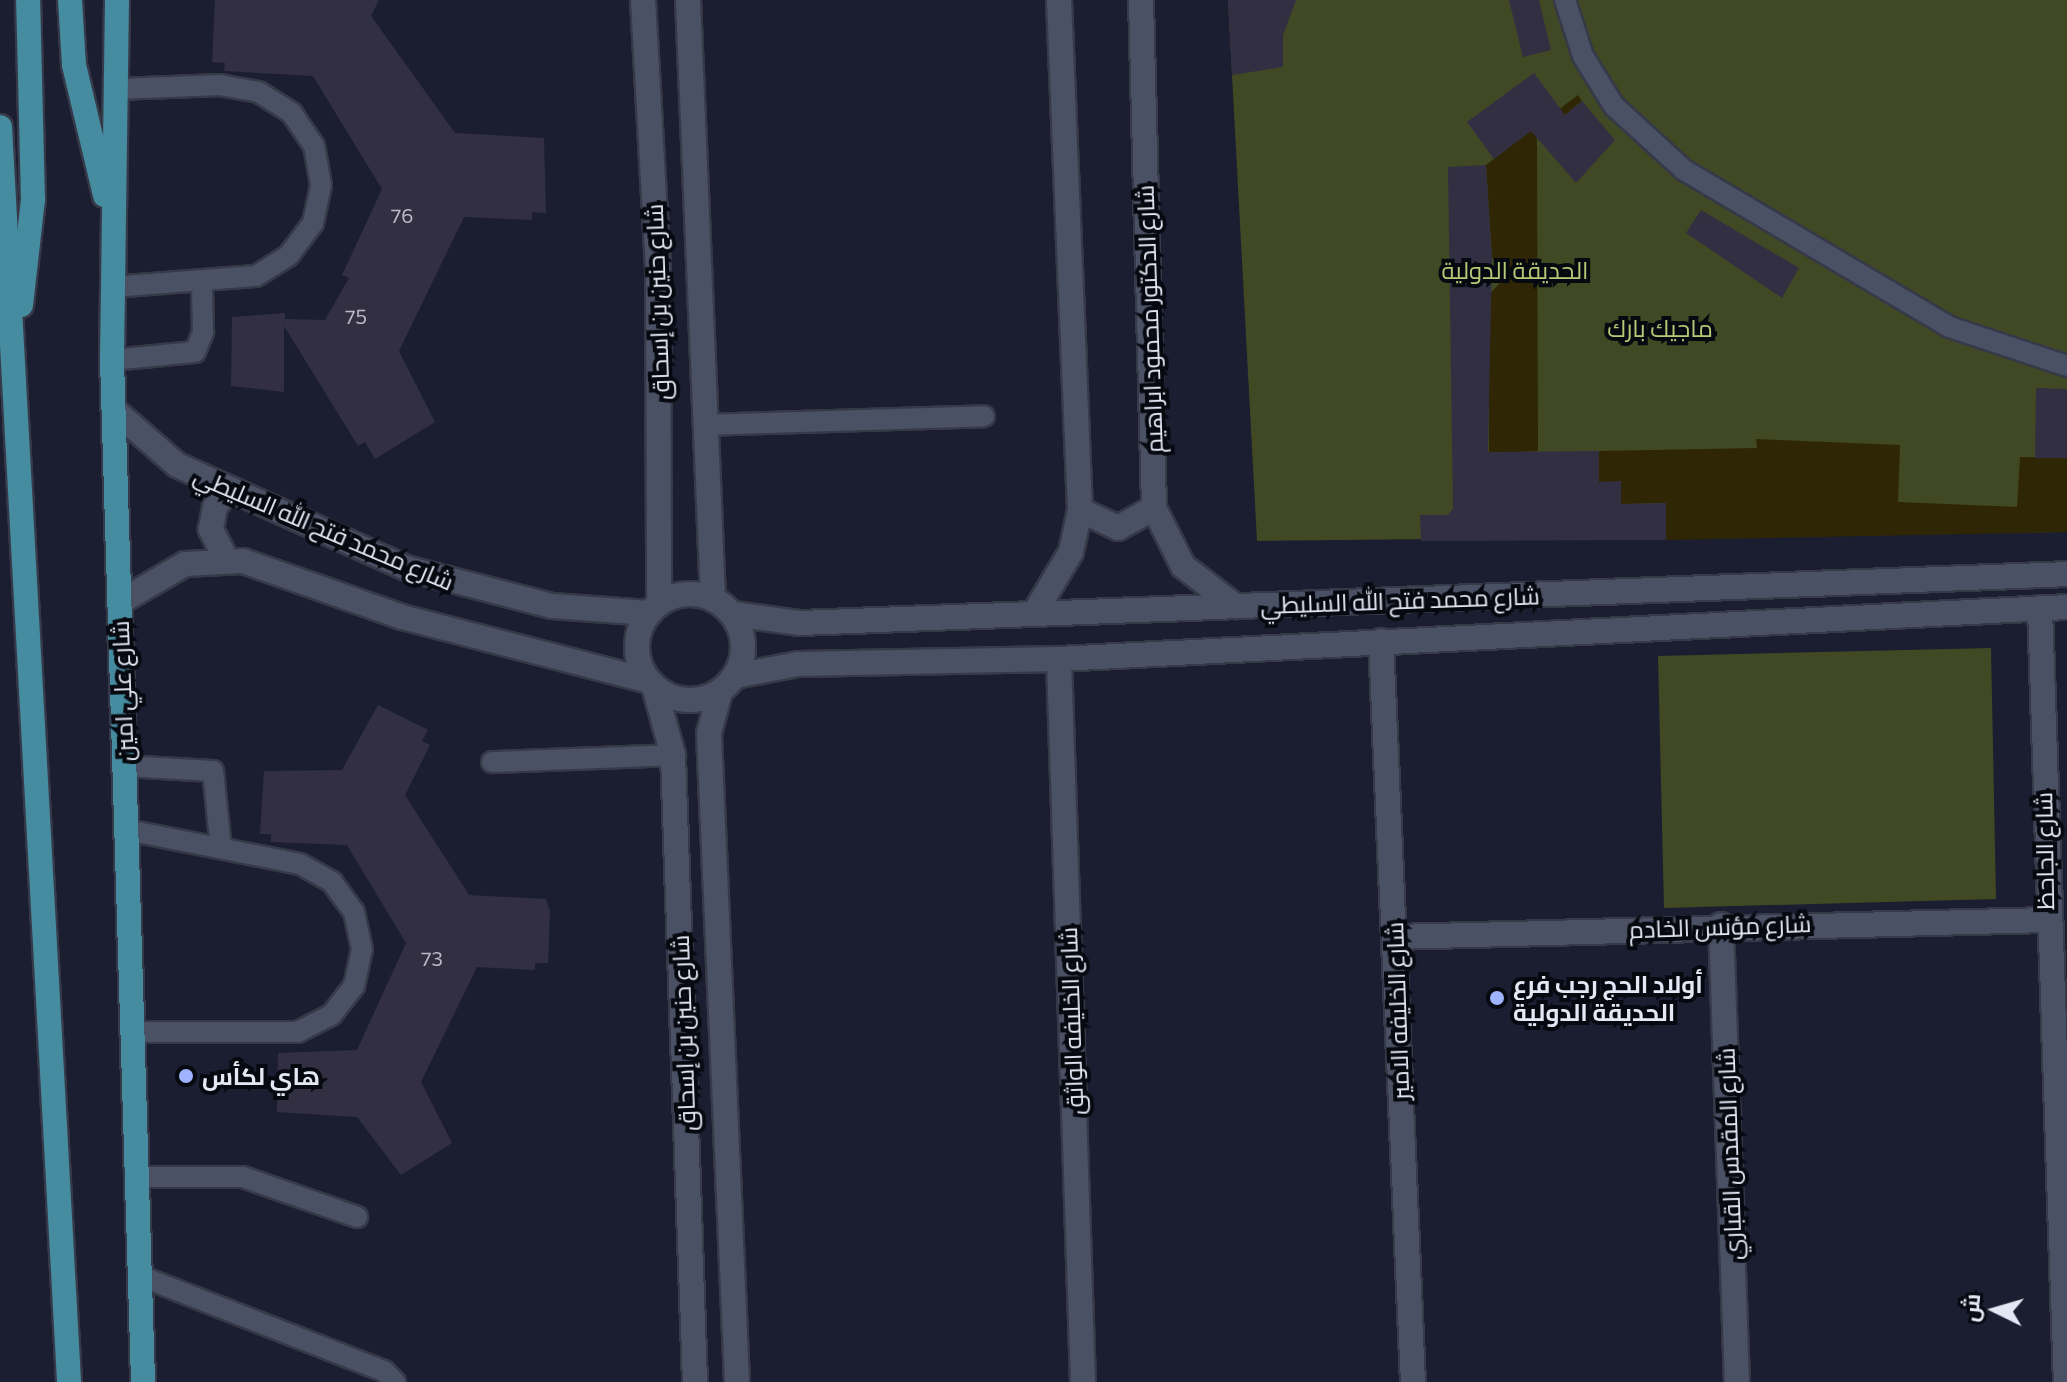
<!DOCTYPE html>
<meta charset="utf-8">
<style>
body{margin:0}
#map{position:relative;width:2067px;height:1382px;overflow:hidden;background:#1a1e30;font-family:Commissioner,Cairo,sans-serif}
div>[style]{position:absolute}
[style*='--x']{left:calc(var(--x)*1px);top:calc(var(--y)*1px);width:calc(var(--w)*1px);rotate:calc(var(--a)*1deg)}
.green>*{inset:0;background:#404923}
.sand>*{inset:0;background:#2e2605}
.building>*{inset:0;background:#332f43}
.roads{filter:drop-shadow(2px 0 #363948) drop-shadow(-2px 0 #363948) drop-shadow(0 2px #363948) drop-shadow(0 -2px #363948)}
.lane>*{height:20px;margin:-10px;padding:0 10px;transform-origin:10px;border-radius:10px;background:#4b5165}
.street>*{height:24px;margin:-12px;padding:0 12px;transform-origin:12px;border-radius:12px;background:#4b5165}
.street>.ring{margin:-12px;padding:0;box-sizing:content-box;background:none;border:24px solid #4b5165;border-radius:50%}
.primary>*{height:24px;margin:-12px;padding:0 12px;transform-origin:12px;border-radius:12px;background:#458ca0}
.dots>*{width:22px;height:22px;translate:-50% -50%;box-sizing:border-box;border:4px solid #070910;border-radius:50%}
span{translate:-50% -50%;white-space:nowrap;text-align:center;line-height:1.15;-webkit-text-stroke:8px #070910;paint-order:stroke}
.number-label{font-size:20px;color:#b8bac8}
.number-label span{-webkit-text-stroke-width:0}
.park-label{font-size:24px;color:#b5c976}
.street-label{font-size:24px;color:#e4e8f5}
.poi-label{font-size:24px;color:#e4e8f5;font-weight:700}
.left{translate:0 -50%;text-align:left}
.north{position:absolute;left:1955px;top:1270px;width:80px;height:80px;-webkit-text-stroke:6px #070910;paint-order:stroke;rotate:275deg;font-size:22px;font-weight:700;line-height:32px;text-align:center;color:#e4e8f5}
.north::after{content:'';display:block;margin:auto;width:28px;height:36px;background:#e4e8f5;clip-path:polygon(50% 0,100% 100%,50% 72%,0 100%)}
</style>
<div id="map">
<div class="green">
<i style="clip-path:polygon(1228px 0,2067px 0,2067px 532px,1257px 541px)"></i>
<i style="clip-path:polygon(1991px 648px,1996px 899px,1664px 908px,1658px 656px)"></i>
</div>
<div class="sand">
<i style="clip-path:polygon(1578px 95px,1582px 101px,1537px 138px,1538px 451px,1517px 452px,1489px 484px,1489px 295px,1504px 278px,1492px 257px,1486px 165px)"></i>
<i style="clip-path:polygon(1756px 439px,1900px 445px,1898px 502px,2017px 507px,2020px 457px,2067px 458px,2067px 532px,1666px 540px,1666px 503px,1621px 504px,1621px 482px,1599px 482px,1599px 451px,1757px 448px)"></i>
</div>
<div class="building">
<i style="clip-path:polygon(215px 0,379px 0,371px 16px,455px 133px,544px 138px,546px 213px,532px 212px,532px 220px,464px 217px,399px 351px,435px 422px,375px 459px,365px 442px,358px 446px,284px 326px,284px 392px,231px 386px,232px 317px,285px 313px,285px 319px,325px 320px,349px 278px,342px 275px,382px 189px,313px 76px,224px 71px,225px 63px,212px 62px)"></i>
<i style="clip-path:polygon(1228px 0,1296px 0,1283px 35px,1283px 67px,1232px 75px)"></i>
<i style="clip-path:polygon(1509px 0,1539px 0,1551px 50px,1523px 57px)"></i>
<i style="clip-path:polygon(1534px 73px,1565px 115px,1582px 101px,1615px 140px,1576px 183px,1531px 131px,1494px 159px,1467px 122px)"></i>
<i style="clip-path:polygon(1486px 165px,1492px 257px,1488px 452px,1599px 451px,1599px 482px,1621px 481px,1621px 504px,1666px 503px,1666px 540px,1421px 541px,1420px 515px,1448px 515px,1453px 508px,1448px 167px)"></i>
<i style="clip-path:polygon(1701px 210px,1799px 268px,1782px 298px,1686px 233px)"></i>
<i style="clip-path:polygon(2036px 388px,2067px 389px,2067px 458px,2035px 458px)"></i>
<i style="clip-path:polygon(378px 705px,428px 730px,422px 741px,430px 745px,405px 795px,469px 895px,546px 899px,550px 911px,548px 963px,535px 963px,535px 970px,477px 967px,421px 1082px,452px 1143px,401px 1175px,357px 1117px,277px 1112px,278px 1053px,357px 1050px,406px 943px,347px 845px,271px 842px,271px 834px,260px 834px,264px 771px,342px 770px)"></i>
</div>
<div class="roads">
<div class="lane">
<i style="--x:1565;--y:0;--w:59;--a:72.2"></i>
<i style="--x:1583;--y:56;--w:59;--a:58.2"></i>
<i style="--x:1614;--y:106;--w:95;--a:42.4"></i>
<i style="--x:1684;--y:170;--w:308;--a:30.6"></i>
<i style="--x:1949;--y:327;--w:124;--a:18.3"></i>
<i style="--x:112;--y:287;--w:144;--a:-4.4"></i>
<i style="--x:256;--y:276;--w:39;--a:-32"></i>
<i style="--x:289;--y:255;--w:40;--a:-53"></i>
<i style="--x:313;--y:223;--w:39;--a:-78"></i>
<i style="--x:321;--y:185;--w:40;--a:-100"></i>
<i style="--x:314;--y:146;--w:40;--a:-124"></i>
<i style="--x:292;--y:113;--w:39;--a:-148"></i>
<i style="--x:259;--y:92;--w:39;--a:-170"></i>
<i style="--x:221;--y:85;--w:104;--a:177.8"></i>
<i style="--x:112;--y:360;--w:83;--a:-5.5"></i>
<i style="--x:195;--y:352;--w:22;--a:-68"></i>
<i style="--x:203;--y:332;--w:49;--a:-91.2"></i>
<i style="--x:704;--y:425;--w:280;--a:-1.8"></i>
<i style="--x:492;--y:762;--w:181;--a:-2.2"></i>
<i style="--x:125;--y:766;--w:88;--a:3.3"></i>
<i style="--x:213;--y:771;--w:77;--a:84.1"></i>
<i style="--x:127;--y:830;--w:176;--a:11.1"></i>
<i style="--x:300;--y:864;--w:37;--a:29"></i>
<i style="--x:332;--y:882;--w:37;--a:54"></i>
<i style="--x:354;--y:912;--w:38;--a:78"></i>
<i style="--x:362;--y:949;--w:38;--a:102"></i>
<i style="--x:354;--y:986;--w:37;--a:128"></i>
<i style="--x:331;--y:1015;--w:37;--a:153"></i>
<i style="--x:298;--y:1032;--w:165;--a:180"></i>
<i style="--x:137;--y:1177;--w:106;--a:0"></i>
<i style="--x:243;--y:1177;--w:121;--a:19.3"></i>
<i style="--x:140;--y:1276;--w:262;--a:21.3"></i>
<i style="--x:384;--y:1371;--w:16;--a:45"></i>
</div>
<div class="street">
<i style="--x:643;--y:0;--w:272;--a:86.8"></i>
<i style="--x:658;--y:272;--w:332;--a:89.8"></i>
<i style="--x:688;--y:0;--w:599;--a:87.61"></i>
<i style="--x:1141;--y:0;--w:508;--a:88.53"></i>
<i style="--x:1154;--y:508;--w:65;--a:63.4"></i>
<i style="--x:1183;--y:566;--w:66;--a:37.6"></i>
<i style="--x:114;--y:410;--w:84;--a:41.1"></i>
<i style="--x:177;--y:465;--w:251;--a:24.2"></i>
<i style="--x:406;--y:568;--w:151;--a:14.6"></i>
<i style="--x:552;--y:606;--w:97;--a:4.1"></i>
<i style="--x:1080;--y:510;--w:42;--a:25.3"></i>
<i style="--x:1118;--y:528;--w:41;--a:-29.1"></i>
<i style="--x:226;--y:559;--w:34;--a:-117"></i>
<i style="--x:211;--y:529;--w:22;--a:-80"></i>
<i style="--x:215;--y:507;--w:22;--a:-54"></i>
<i class="ring" style="left:637px;top:594px;width:82px;height:82px"></i>
<i style="--x:120;--y:602;--w:75;--a:-30.3"></i>
<i style="--x:185;--y:564;--w:58;--a:-3"></i>
<i style="--x:243;--y:561;--w:169;--a:19.4"></i>
<i style="--x:402;--y:617;--w:255;--a:14.5"></i>
<i style="--x:2040;--y:608;--w:774;--a:88.08"></i>
<i style="--x:733;--y:614;--w:68;--a:7.7"></i>
<i style="--x:800;--y:623;--w:1268;--a:-2.21"></i>
<i style="--x:1034;--y:614;--w:72;--a:-59.2"></i>
<i style="--x:1071;--y:552;--w:43;--a:-77.9"></i>
<i style="--x:1080;--y:510;--w:510;--a:-92.36"></i>
<i style="--x:1381;--y:641;--w:742;--a:87.53"></i>
<i style="--x:1059;--y:659;--w:723;--a:88.1"></i>
<i style="--x:735;--y:676;--w:64;--a:-10.8"></i>
<i style="--x:798;--y:664;--w:261;--a:-1.1"></i>
<i style="--x:1059;--y:659;--w:1009;--a:-2.95"></i>
<i style="--x:654;--y:686;--w:72;--a:74.6"></i>
<i style="--x:673;--y:755;--w:627;--a:87.99"></i>
<i style="--x:720;--y:692;--w:42;--a:105"></i>
<i style="--x:709;--y:733;--w:650;--a:87.53"></i>
<i style="--x:1721;--y:925;--w:457;--a:88"></i>
<i style="--x:1394;--y:937;--w:652;--a:-1.49"></i>
</div>
<div class="primary">
<i style="--x:70;--y:0;--w:65;--a:86.5"></i>
<i style="--x:74;--y:65;--w:134;--a:76.6"></i>
<i style="--x:117;--y:0;--w:360;--a:90.8"></i>
<i style="--x:112;--y:360;--w:1022;--a:88.26"></i>
<i style="--x:0;--y:127;--w:1257;--a:86.85"></i>
<i style="--x:21;--y:305;--w:106;--a:-83.5"></i>
<i style="--x:33;--y:200;--w:200;--a:-91.4"></i>
</div>
</div>
<div class="dots">
<i style="left:1497px;top:998px;background:#a0b3fd"></i>
<i style="left:186px;top:1076px;background:#a0b3fd"></i>
</div>
<div class="number-label">
<span style="left:402px;top:215px">76</span>
<span style="left:356px;top:316px">75</span>
<span style="left:432px;top:958px">73</span>
</div>
<div class="park-label">
<span style="left:1515px;top:270px">الحديقة الدولية</span>
<span style="left:1660px;top:328px">ماجيك بارك</span>
</div>
<div class="street-label">
<span style="left:657px;top:302px;rotate:-92deg">شارع حنين بن إسحاق</span>
<span style="left:1149px;top:319px;rotate:-92deg">شارع الدكتور محمود ابراهيم</span>
<span style="left:324px;top:528px;rotate:23deg">شارع محمد فتح الله السليطي</span>
<span style="left:1400px;top:600px;rotate:-2deg">شارع محمد فتح الله السليطي</span>
<span style="left:122px;top:691px;rotate:-92deg">شارع علي امين</span>
<span style="left:2044px;top:851px;rotate:-91deg">شارع الجاحظ</span>
<span style="left:1720px;top:926px;rotate:-2deg">شارع مؤنس الخادم</span>
<span style="left:1397px;top:1011px;rotate:-92deg">شارع الخليفه الامير</span>
<span style="left:1071px;top:1021px;rotate:-92deg">شارع الخليفه الواثق</span>
<span style="left:683px;top:1033px;rotate:-92deg">شارع حنين بن إسحاق</span>
<span style="left:1729px;top:1154px;rotate:-92deg">شارع المقدس القباري</span>
</div>
<div class="poi-label">
<span class="left" style="left:1513px;top:998px">أولاد الحج رجب فرع<br>الحديقة الدولية</span>
<span class="left" style="left:202px;top:1076px">هاي لكأس</span>
</div>
<div class="north">ش</div>
</div>
